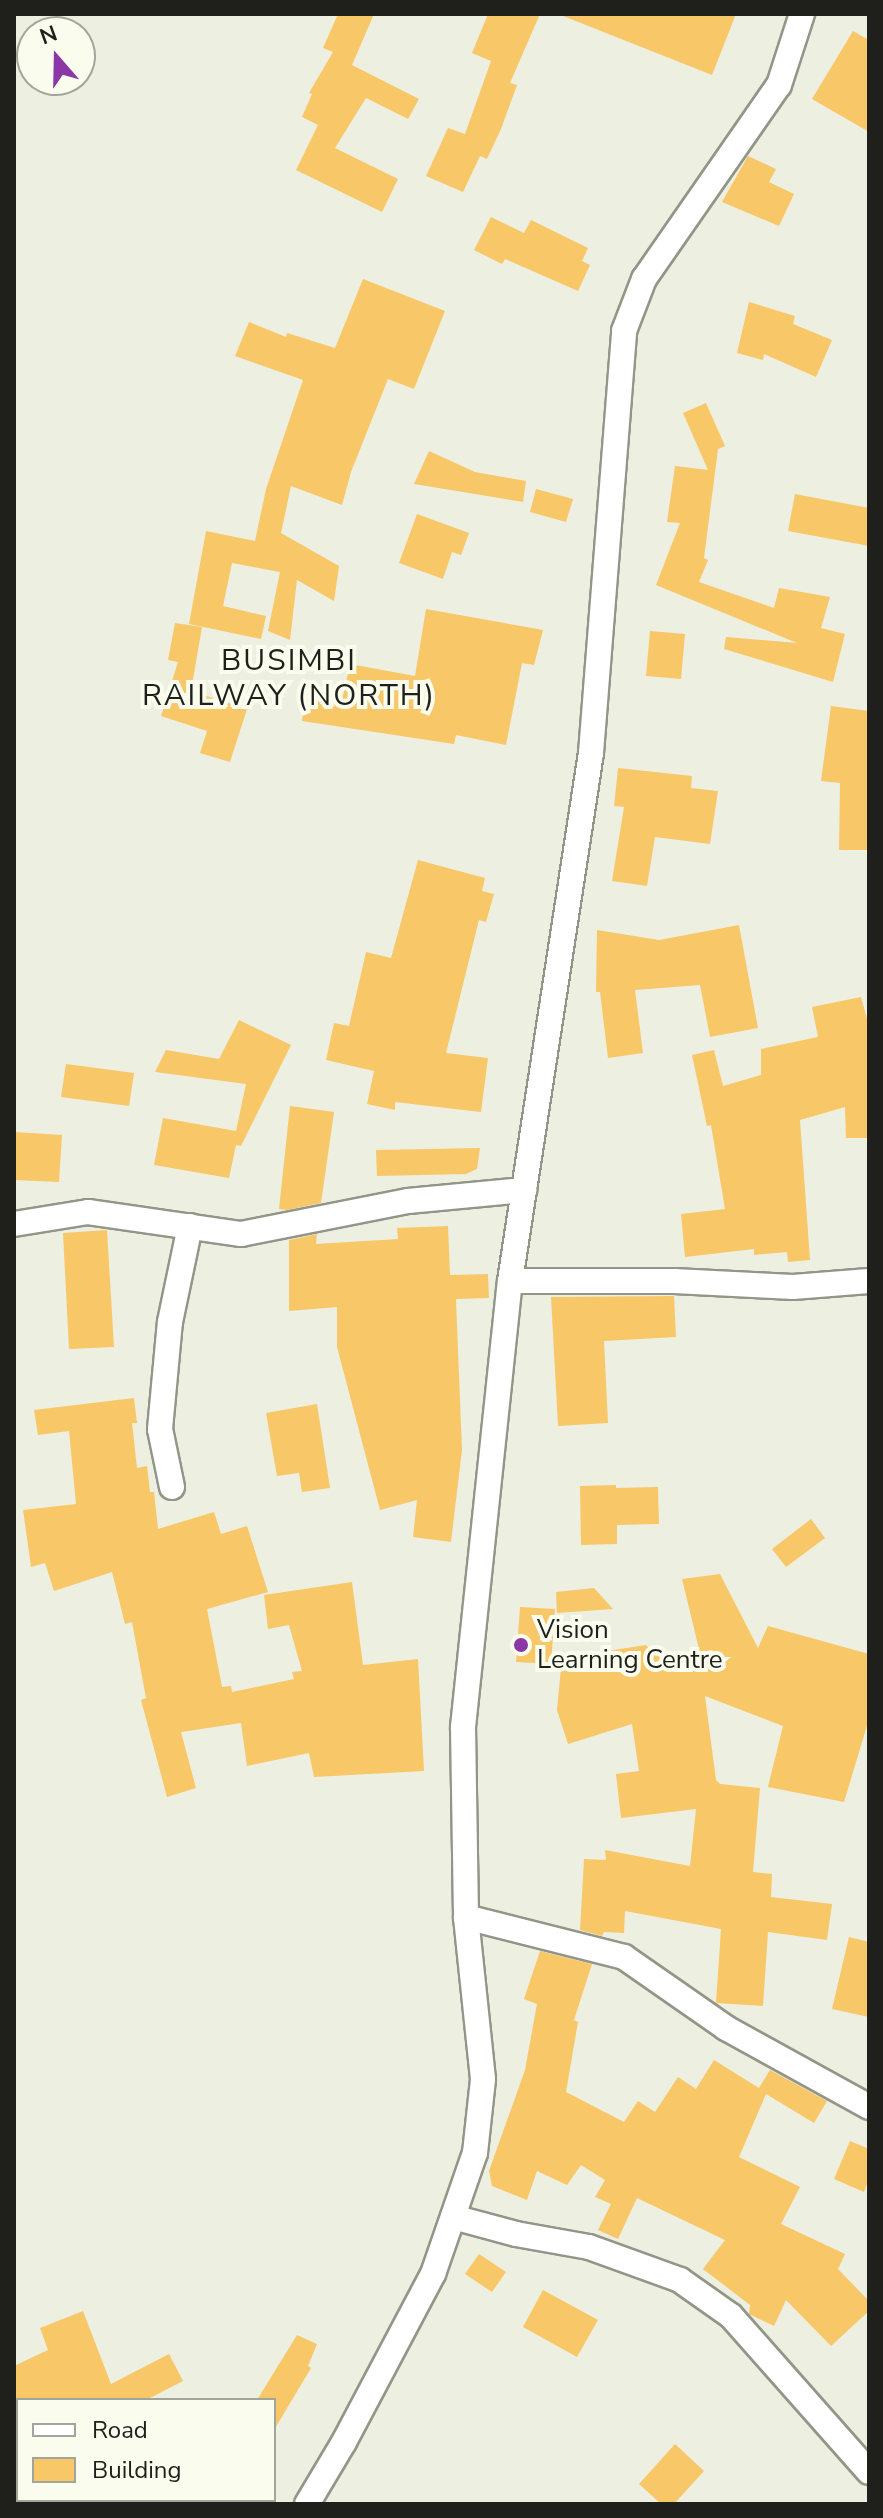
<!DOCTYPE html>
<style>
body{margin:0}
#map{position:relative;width:883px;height:2518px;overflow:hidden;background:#edefe1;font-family:"Nunito Sans",sans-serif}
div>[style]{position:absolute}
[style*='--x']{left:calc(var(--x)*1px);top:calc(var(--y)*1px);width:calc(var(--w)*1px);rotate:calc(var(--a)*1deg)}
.building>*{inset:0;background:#f8c768}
.roads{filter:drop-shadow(2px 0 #939588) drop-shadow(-2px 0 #939588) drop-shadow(0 2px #939588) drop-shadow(0 -2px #939588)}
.minor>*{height:24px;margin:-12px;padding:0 12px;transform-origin:12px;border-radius:12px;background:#fff}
.dots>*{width:22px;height:22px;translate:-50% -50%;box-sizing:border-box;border:4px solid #fafdee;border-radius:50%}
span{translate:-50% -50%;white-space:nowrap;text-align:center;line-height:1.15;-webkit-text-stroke:8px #fafdee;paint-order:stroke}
.poi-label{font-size:26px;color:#1f201b}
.left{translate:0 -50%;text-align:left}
.quarter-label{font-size:30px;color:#1f201b;letter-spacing:2px}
.frame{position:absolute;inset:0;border:16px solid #1f201b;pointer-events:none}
.legend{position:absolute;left:16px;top:2398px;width:260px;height:104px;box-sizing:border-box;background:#fafdee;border:2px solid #a2a59a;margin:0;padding:10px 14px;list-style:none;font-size:24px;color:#1f201b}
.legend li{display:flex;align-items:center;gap:16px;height:40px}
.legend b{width:40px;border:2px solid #a2a59a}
.north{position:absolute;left:16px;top:16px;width:80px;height:80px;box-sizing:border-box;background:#fafdee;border:2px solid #a2a59a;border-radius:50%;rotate:340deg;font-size:22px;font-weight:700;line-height:32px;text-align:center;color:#1f201b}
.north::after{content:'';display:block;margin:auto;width:28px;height:36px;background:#8b38a6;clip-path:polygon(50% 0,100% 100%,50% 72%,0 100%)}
</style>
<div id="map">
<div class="building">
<i style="clip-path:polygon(338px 14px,374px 14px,352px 65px,419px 99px,408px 119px,366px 98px,335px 148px,398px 179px,382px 212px,296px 170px,318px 125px,302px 117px,312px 94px,309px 93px,333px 52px,323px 48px)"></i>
<i style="clip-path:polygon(488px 14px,540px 14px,510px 83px,517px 85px,501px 129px,487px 159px,480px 156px,463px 192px,426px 176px,448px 128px,465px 134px,491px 61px,472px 53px)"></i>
<i style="clip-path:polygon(558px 14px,736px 14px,712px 75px)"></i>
<i style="clip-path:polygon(853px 31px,869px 40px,869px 132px,812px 99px)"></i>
<i style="clip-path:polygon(748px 156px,776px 169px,769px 182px,794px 194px,779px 226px,722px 202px)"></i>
<i style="clip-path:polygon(491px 217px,524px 233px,531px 220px,588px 248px,582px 261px,590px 265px,578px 291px,505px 259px,502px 264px,474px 250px)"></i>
<i style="clip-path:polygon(363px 279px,445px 311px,414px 389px,388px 379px,351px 472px,342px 505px,291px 486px,281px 533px,339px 566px,334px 601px,297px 580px,290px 640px,268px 631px,280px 572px,232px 563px,223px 606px,266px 616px,261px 639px,189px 624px,206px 531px,255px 541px,266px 489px,303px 380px,235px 356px,249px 322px,286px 337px,287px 333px,335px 348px)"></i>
<i style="clip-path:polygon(749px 302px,795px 316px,793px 324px,832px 340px,816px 377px,764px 354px,763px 360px,737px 353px)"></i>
<i style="clip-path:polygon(706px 403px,725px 446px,718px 449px,704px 558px,708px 560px,699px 582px,774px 608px,779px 588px,830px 597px,821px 628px,845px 634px,833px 682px,724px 649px,726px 637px,797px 643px,656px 585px,680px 523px,667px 522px,675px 466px,708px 470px,683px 413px)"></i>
<i style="clip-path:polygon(429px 451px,475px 472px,526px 481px,523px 502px,414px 484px)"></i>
<i style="clip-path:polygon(536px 489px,573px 499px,566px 522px,530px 512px)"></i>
<i style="clip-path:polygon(795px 494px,869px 508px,869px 546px,788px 531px)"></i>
<i style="clip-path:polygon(417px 514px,469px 533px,461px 555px,452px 552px,443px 579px,399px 563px)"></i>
<i style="clip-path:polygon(426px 609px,543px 630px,534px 665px,522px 663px,506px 745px,456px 735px,454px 744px,302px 721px,305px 699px,341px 705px,350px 664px,415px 676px)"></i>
<i style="clip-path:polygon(175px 623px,202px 627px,191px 691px,247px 709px,230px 762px,200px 753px,207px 731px,161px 716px,178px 662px,168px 660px)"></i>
<i style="clip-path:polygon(650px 631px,685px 634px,681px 679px,646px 676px)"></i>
<i style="clip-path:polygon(831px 706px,869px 711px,867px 850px,839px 850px,840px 783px,821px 781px)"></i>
<i style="clip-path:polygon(618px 768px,692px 776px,691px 788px,718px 791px,710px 844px,655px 837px,647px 886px,612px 881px,624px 807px,614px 806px)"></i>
<i style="clip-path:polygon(418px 860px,485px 878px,482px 891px,494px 894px,486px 922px,479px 920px,446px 1053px,488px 1058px,481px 1112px,395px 1102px,395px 1110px,367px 1104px,374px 1071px,326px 1060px,334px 1023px,349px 1026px,366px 952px,391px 958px)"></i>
<i style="clip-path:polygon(739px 925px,758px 1028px,710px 1037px,700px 985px,635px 990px,643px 1053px,608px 1058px,600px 992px,596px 992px,597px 930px,659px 940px)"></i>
<i style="clip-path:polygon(861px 997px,869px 1026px,869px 1138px,846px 1138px,845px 1107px,800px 1120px,810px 1260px,788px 1262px,787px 1252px,754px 1255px,754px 1249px,685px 1257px,681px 1214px,725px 1209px,711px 1125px,707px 1126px,692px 1055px,714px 1050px,723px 1086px,761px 1075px,761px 1049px,818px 1037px,812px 1007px)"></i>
<i style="clip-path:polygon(239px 1020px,291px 1045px,241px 1146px,236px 1145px,229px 1178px,154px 1165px,163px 1118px,236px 1131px,246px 1084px,155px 1072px,166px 1050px,219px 1059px)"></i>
<i style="clip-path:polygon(66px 1064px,134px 1073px,129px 1106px,61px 1097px)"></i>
<i style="clip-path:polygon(290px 1106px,334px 1112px,321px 1203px,287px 1210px,279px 1209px)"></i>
<i style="clip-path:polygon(14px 1132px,62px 1135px,59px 1182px,14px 1180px)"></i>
<i style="clip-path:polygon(480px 1148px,477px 1169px,466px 1174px,377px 1176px,376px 1150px)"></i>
<i style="clip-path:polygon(448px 1226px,450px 1275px,488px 1274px,489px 1298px,456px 1299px,462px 1450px,451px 1542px,413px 1537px,417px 1500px,380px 1510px,337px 1347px,337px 1307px,289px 1311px,289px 1240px,317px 1234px,316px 1244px,398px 1239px,397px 1228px)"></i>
<i style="clip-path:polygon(107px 1230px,114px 1347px,69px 1349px,63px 1233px)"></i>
<i style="clip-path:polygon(674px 1296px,676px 1337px,604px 1341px,608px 1423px,558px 1426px,551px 1297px)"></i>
<i style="clip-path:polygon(134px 1398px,137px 1423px,132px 1423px,137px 1468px,147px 1466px,150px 1492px,154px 1492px,158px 1529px,214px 1512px,221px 1534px,247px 1526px,268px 1592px,207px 1609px,222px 1687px,231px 1686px,232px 1692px,294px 1679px,292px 1672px,302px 1671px,289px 1625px,268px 1629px,264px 1595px,352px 1582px,363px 1665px,418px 1659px,424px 1771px,314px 1777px,309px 1753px,247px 1766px,241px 1723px,181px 1732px,196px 1788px,167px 1797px,141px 1700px,146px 1698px,132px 1622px,125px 1624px,112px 1572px,54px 1591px,45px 1563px,31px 1567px,23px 1510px,76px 1504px,69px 1431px,38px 1435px,34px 1410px)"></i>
<i style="clip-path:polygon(317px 1404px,330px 1488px,302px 1492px,299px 1473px,277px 1476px,266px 1413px)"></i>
<i style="clip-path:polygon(616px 1485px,616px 1488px,658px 1487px,659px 1524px,617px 1525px,617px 1544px,581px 1545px,580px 1486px)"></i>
<i style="clip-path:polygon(811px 1519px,825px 1538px,786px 1567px,772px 1549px)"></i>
<i style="clip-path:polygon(720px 1574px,758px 1648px,768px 1626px,869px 1654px,869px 1719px,844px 1802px,768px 1787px,783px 1726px,705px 1696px,716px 1780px,720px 1784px,760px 1788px,753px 1872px,772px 1874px,771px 1897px,832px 1904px,827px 1940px,768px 1932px,763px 2006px,716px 2003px,721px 1929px,625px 1911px,624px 1933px,604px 1932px,602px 1936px,580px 1930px,584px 1859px,606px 1860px,605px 1850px,690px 1866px,696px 1809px,621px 1818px,616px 1774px,639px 1771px,632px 1724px,568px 1744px,557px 1710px,562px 1658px,646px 1645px,656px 1656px,699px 1649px,682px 1579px)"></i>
<i style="clip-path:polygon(594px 1588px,613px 1609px,557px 1613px,556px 1592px)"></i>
<i style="clip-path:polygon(520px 1607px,555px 1609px,551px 1664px,516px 1662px)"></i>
<i style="clip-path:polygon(849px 1937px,869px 1942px,869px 2017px,832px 2009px)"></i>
<i style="clip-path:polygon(540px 1951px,592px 1964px,574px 2020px,578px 2022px,566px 2092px,624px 2122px,638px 2101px,655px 2112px,678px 2077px,696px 2089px,714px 2060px,759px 2088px,770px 2070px,827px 2101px,814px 2123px,766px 2094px,739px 2157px,800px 2187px,781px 2224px,845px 2254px,838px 2269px,869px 2301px,869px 2311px,831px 2346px,786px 2300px,774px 2326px,749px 2314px,750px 2305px,703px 2269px,725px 2240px,637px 2198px,618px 2239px,598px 2230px,611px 2204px,595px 2197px,605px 2180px,581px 2165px,567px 2185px,537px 2171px,527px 2200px,492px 2186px,489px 2171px,525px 2070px,537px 2004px,524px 1999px)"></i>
<i style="clip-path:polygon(850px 2141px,869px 2149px,869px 2179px,864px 2192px,834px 2179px)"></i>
<i style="clip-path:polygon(479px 2254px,506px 2272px,492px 2292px,465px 2274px)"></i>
<i style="clip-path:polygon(543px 2290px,598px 2320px,577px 2357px,523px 2327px)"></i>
<i style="clip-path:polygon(83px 2311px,111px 2384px,169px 2354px,183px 2381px,146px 2400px,14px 2400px,14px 2366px,48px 2350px,40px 2328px)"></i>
<i style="clip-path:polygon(297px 2335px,317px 2344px,308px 2366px,311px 2368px,274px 2430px,274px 2400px,257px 2400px)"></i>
<i style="clip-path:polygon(675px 2444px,704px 2471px,674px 2504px,661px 2504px,639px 2484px)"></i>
</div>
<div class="roads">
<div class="minor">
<i style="--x:14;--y:1224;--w:75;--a:-9.2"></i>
<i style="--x:88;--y:1212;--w:155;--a:8.2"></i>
<i style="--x:241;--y:1234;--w:170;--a:-11.2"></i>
<i style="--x:408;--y:1201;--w:117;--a:-5.4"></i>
<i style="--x:510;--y:1281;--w:164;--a:0"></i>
<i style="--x:674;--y:1281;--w:119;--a:2.9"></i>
<i style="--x:793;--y:1287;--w:76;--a:-4.5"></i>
<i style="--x:172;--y:1487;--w:59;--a:-101.7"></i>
<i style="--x:160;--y:1429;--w:107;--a:-84.7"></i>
<i style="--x:170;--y:1322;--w:98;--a:-78.2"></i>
<i style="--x:466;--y:1917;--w:163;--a:14.2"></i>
<i style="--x:624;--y:1957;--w:124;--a:34.8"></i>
<i style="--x:726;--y:2028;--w:163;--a:28.9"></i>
<i style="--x:453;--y:2217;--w:65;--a:15.1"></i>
<i style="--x:516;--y:2234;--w:74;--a:10.1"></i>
<i style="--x:589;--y:2247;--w:97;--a:19.9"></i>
<i style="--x:680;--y:2280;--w:62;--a:35.2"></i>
<i style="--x:731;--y:2316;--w:208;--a:48.5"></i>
<i style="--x:14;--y:2455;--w:1;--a:-45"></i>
<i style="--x:307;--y:2504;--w:72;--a:-59.2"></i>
<i style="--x:344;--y:2442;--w:190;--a:-62.1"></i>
<i style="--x:433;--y:2274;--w:128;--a:-70.9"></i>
<i style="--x:475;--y:2153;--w:74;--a:-83.8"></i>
<i style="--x:483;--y:2079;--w:163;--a:-96"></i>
<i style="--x:466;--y:1917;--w:190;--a:-90.9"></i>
<i style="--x:463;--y:1727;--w:448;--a:-84"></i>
<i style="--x:510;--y:1281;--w:534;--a:-81.28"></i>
<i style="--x:591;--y:753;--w:423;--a:-85.5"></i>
<i style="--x:624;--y:331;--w:56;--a:-69"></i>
<i style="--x:644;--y:279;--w:236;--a:-55.2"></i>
<i style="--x:779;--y:85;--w:75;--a:-72.1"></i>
</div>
</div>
<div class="dots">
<i style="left:521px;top:1645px;background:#8b38a6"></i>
</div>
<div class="poi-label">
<span class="left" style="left:537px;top:1645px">Vision<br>Learning Centre</span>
</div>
<div class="quarter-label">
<span style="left:289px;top:678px">BUSIMBI<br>RAILWAY (NORTH)</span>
</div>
<div class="frame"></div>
<ul class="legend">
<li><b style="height:10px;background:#fff"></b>Road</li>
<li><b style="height:22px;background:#f8c768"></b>Building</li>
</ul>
<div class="north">N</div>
</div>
